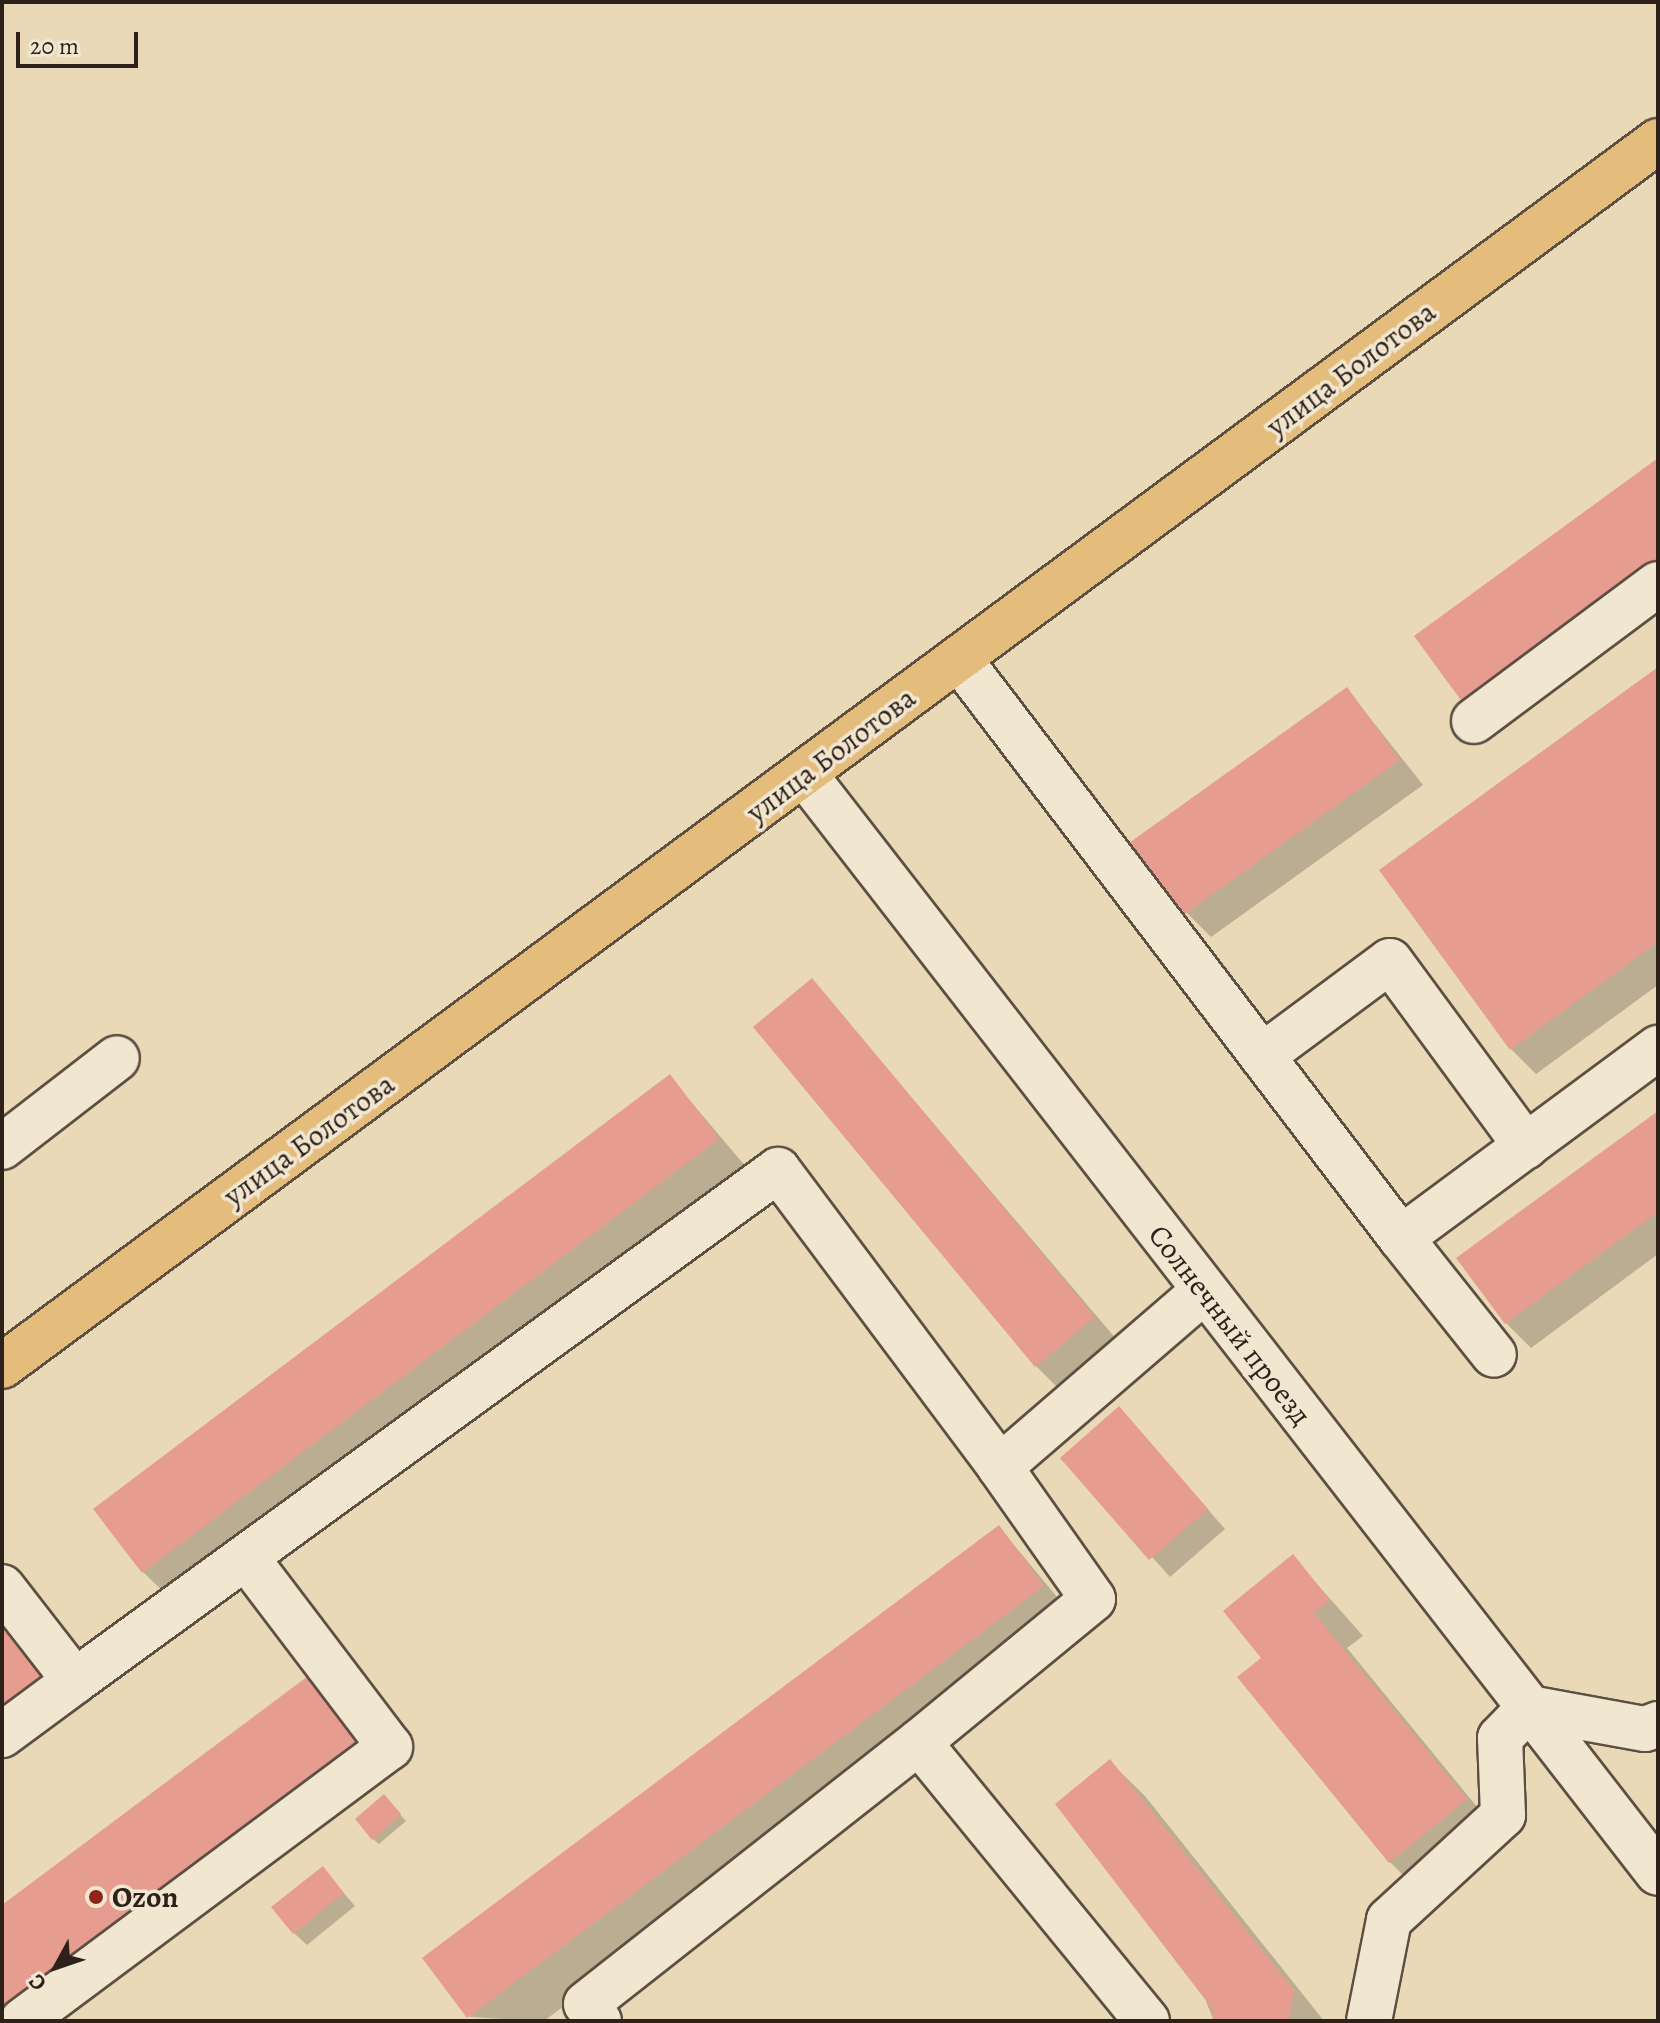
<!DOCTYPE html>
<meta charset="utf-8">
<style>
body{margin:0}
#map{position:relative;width:1660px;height:2023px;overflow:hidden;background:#e9d9b6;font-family:Alegreya,serif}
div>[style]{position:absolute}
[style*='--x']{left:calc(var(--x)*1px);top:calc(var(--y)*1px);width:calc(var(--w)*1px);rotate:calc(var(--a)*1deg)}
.shadow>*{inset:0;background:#0003}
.building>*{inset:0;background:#e69d90}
.roads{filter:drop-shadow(2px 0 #5d4f42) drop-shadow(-2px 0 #5d4f42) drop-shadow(0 2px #5d4f42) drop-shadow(0 -2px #5d4f42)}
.minor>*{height:44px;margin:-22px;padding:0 22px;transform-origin:22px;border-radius:22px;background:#f1e6d0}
.major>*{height:44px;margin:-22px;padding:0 22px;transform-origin:22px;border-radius:22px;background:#e4bc7b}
.dots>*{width:22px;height:22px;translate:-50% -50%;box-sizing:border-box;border:4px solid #f1e6d0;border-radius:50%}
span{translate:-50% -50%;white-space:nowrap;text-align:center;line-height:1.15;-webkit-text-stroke:7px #f1e6d0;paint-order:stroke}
.street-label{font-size:30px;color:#2e211b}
.poi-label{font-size:30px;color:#2e211b;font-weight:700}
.left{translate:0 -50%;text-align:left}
.frame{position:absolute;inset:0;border:4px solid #2e211b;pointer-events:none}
.north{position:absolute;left:16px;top:1927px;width:80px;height:80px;-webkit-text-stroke:6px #f1e6d0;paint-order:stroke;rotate:230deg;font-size:22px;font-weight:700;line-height:32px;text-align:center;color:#2e211b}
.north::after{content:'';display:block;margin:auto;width:28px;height:36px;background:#2e211b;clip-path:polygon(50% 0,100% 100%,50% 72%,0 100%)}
.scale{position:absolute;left:16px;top:32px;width:122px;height:36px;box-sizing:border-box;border:4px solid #2e211b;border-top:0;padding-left:10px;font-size:24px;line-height:28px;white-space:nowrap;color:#2e211b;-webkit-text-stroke:6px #f1e6d0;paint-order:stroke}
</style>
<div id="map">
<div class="shadow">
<i style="clip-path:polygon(1658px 669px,1658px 985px,1536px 1074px,1511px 1049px)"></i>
<i style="clip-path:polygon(1347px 689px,1423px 785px,1211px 937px,1186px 912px)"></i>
<i style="clip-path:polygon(812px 980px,1128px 1353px,1071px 1401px,1036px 1366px)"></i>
<i style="clip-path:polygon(670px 1077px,752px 1174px,178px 1606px,143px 1572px)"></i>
<i style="clip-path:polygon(1658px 1113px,1658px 1254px,1531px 1348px,1506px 1323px)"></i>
<i style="clip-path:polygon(1137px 1428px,1225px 1529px,1170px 1577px,1063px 1458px)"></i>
<i style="clip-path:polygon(999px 1527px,1077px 1621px,544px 2021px,469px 2017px)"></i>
<i style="clip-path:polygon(1293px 1557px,1363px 1636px,1347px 1648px,1500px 1835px,1425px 1897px,1390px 1862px,1264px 1658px)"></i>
<i style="clip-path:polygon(351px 1707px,398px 1770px,63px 2021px,2px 2021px,2px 1908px)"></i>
<i style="clip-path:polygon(1110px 1762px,1145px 1796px,1324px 2021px,1214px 2021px)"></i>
<i style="clip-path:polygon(384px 1797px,406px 1821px,379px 1844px,373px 1839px)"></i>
<i style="clip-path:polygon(322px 1868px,355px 1906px,307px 1945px,294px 1933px)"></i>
</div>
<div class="building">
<i style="clip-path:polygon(1658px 458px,1658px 561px,1463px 703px,1414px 636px)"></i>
<i style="clip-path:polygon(1658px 667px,1658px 942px,1510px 1050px,1379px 870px)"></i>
<i style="clip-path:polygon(1347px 687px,1400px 760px,1185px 914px,1129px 843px)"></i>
<i style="clip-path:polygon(812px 978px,1095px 1317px,1035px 1367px,753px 1027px)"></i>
<i style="clip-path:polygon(670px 1074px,719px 1139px,142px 1573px,93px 1509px)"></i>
<i style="clip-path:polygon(1658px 1111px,1658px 1212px,1505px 1324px,1456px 1258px)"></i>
<i style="clip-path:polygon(1119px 1406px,1208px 1509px,1149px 1560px,1060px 1458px)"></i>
<i style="clip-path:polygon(999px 1525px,1044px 1586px,467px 2018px,422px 1958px)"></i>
<i style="clip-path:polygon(1293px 1554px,1330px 1600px,1314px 1613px,1467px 1799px,1389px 1863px,1237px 1677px,1261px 1658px,1223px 1611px)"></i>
<i style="clip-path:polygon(2px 1618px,48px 1677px,2px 1712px)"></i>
<i style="clip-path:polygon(316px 1670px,364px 1735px,2px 2006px,2px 1905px)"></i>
<i style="clip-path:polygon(1110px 1759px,1294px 1990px,1289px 2021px,1212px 2021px,1214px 2011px,1055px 1804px)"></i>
<i style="clip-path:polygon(384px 1794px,401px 1814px,372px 1840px,355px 1819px)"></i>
<i style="clip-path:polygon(323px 1866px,344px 1893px,293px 1934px,271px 1907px)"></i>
</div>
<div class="roads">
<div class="minor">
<i style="--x:960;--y:660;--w:727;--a:52.66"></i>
<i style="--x:1401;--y:1238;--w:320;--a:-36.5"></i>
<i style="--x:1474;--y:721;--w:229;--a:-36.7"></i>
<i style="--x:805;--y:775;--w:1390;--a:52.16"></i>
<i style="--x:1262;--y:1056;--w:159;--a:-36.6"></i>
<i style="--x:1390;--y:961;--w:230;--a:53.7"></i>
<i style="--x:2;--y:1147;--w:145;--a:-37.7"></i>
<i style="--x:1401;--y:1238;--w:149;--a:51.5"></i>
<i style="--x:2;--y:1587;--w:119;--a:52.2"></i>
<i style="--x:75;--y:1681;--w:91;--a:143.5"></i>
<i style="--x:75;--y:1681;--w:869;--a:-36.01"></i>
<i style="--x:778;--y:1170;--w:371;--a:53.2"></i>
<i style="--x:22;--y:2021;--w:459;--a:-36.7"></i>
<i style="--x:390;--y:1747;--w:233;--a:-127.2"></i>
<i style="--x:599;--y:2021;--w:21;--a:-127"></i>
<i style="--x:586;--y:2004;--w:424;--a:-38.2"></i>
<i style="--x:1147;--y:2021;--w:360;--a:-129.3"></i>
<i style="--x:919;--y:1742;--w:225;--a:-39.4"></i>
<i style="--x:1093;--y:1599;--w:161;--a:-125.2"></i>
<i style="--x:1000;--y:1467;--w:268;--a:-40.8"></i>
<i style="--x:1369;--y:2021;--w:103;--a:-78.8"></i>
<i style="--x:1389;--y:1920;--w:155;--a:-42.6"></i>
<i style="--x:1503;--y:1815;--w:77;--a:-92.2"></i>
<i style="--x:1500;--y:1738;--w:42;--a:-46"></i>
<i style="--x:1529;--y:1708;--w:118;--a:10.3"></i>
<i style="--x:1645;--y:1729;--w:14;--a:-21"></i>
</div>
<div class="major">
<i style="--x:2;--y:1366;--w:2060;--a:-36.49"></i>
</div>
</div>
<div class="dots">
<i style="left:96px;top:1897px;background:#8f2418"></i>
</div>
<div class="street-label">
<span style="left:1351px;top:369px;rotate:-37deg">улица Болотова</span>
<span style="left:831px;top:755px;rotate:-37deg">улица Болотова</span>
<span style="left:309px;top:1140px;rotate:-36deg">улица Болотова</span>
<span style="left:1230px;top:1325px;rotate:52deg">Солнечный проезд</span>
</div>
<div class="poi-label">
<span class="left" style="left:112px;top:1897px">Ozon</span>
</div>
<div class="frame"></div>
<div class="north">С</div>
<div class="scale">20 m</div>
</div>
